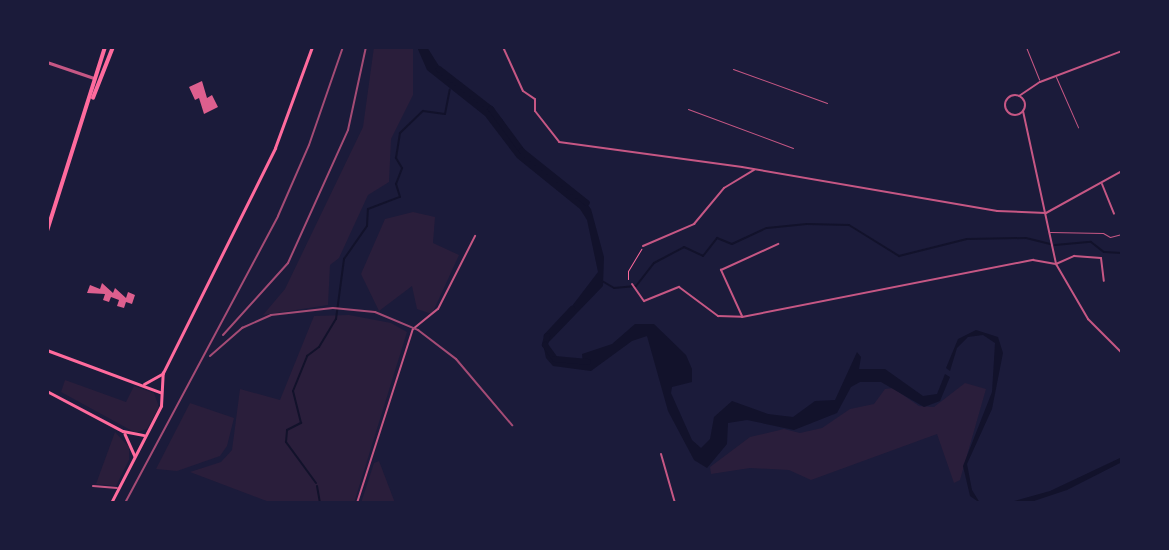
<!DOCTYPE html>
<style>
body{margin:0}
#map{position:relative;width:1169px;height:550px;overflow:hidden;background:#1b1b3a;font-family:"Nunito Sans",sans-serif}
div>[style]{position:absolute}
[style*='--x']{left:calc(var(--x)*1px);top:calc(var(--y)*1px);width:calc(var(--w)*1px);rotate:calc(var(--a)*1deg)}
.green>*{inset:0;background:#2a1e3b}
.water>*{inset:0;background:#12122b}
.stream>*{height:2px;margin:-1px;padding:0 1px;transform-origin:1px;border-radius:1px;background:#12122b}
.river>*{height:6px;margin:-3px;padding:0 3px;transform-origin:3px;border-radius:3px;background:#12122b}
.building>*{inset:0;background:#dd5f8e}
.path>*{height:1px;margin:-0.5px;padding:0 0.5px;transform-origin:0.5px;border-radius:0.5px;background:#ff6b9d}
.service>*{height:1px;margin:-0.5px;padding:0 0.5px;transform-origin:0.5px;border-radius:0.5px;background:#c65784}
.minor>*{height:2px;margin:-1px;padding:0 1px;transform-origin:1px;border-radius:1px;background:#c65784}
.minor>.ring{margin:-1px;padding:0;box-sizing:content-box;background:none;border:2px solid #c65784;border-radius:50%}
.tertiary>*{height:2.5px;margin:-1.25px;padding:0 1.25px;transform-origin:1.25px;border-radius:1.25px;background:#c65784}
.secondary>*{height:2.5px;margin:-1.25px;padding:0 1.25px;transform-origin:1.25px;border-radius:1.25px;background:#ff6b9d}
.primary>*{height:3.5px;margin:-1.75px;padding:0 1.75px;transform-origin:1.75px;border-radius:1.75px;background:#ff6b9d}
.rail>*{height:2px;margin:-1px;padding:0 1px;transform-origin:1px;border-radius:1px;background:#a44b75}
span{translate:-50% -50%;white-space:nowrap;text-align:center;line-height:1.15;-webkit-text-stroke:5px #1b1b3a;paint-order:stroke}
.frame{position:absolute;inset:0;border:49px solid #1b1b3a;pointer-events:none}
</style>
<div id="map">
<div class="green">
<i style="clip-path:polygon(374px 47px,413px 47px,413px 95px,391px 139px,389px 182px,368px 195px,339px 258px,330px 265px,328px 305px,263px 315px,285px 289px,363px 127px)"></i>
<i style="clip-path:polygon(413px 212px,435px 217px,433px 243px,459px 255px,432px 314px,417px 309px,412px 286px,379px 311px,361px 274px,385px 219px)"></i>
<i style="clip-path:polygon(349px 315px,391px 323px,407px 332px,354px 503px,272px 503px,190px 472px,221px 462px,232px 450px,240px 389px,280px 400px,314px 316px)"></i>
<i style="clip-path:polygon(65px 380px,126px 402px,134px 386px,154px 393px,159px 407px,147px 429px,136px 433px,61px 392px)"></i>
<i style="clip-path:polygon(965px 383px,986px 389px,960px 480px,954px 483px,937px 434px,811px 480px,789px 470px,750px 468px,711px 474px,710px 467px,750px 437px,784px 429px,800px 433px,822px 428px,850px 409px,874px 404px,885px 389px,893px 388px,919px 406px,934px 407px)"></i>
<i style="clip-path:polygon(190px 403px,234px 418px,227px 446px,220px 456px,177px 471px,156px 469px)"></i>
<i style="clip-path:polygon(115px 432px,129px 447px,129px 460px,116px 486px,96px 484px)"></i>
<i style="clip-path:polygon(379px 461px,395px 503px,361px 503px,374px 463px)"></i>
</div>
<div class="water">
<i style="clip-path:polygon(417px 47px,427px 47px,444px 74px,502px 119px,525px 157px,581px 196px,591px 209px,604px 257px,603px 286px,547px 344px,553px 361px,583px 364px,582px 354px,612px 344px,635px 324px,654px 324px,686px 355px,692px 369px,692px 382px,672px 387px,671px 393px,692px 440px,701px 448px,710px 439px,714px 417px,732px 401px,768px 414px,793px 417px,815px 401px,835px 400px,857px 352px,861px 357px,859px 369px,885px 369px,923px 396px,937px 394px,945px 374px,950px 377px,940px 401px,924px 407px,881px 382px,860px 382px,851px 387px,837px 413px,794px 430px,747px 420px,728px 423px,727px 444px,707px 468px,694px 460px,668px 411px,647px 336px,632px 341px,591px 371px,553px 366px,546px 358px,543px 344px,598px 272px,587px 220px,580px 209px,517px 158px,485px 116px,427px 70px)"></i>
<i style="clip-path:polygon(976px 330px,998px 337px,1003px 353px,992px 409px,967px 464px,972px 490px,980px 503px,970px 496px,963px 466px,992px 392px,995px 343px,983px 335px,968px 337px,957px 348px,950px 371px,946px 368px,958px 339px)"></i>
<i style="clip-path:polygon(1122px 457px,1122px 462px,1067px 490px,1028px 503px,1007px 503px,1050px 491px)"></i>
</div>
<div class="stream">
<i style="--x:1055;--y:245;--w:36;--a:-5"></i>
<i style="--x:1091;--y:242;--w:16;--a:38"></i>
<i style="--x:1104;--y:252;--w:18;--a:3"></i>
<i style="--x:602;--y:281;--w:14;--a:30"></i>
<i style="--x:614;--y:288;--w:22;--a:-5"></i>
<i style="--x:636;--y:286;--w:29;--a:-52"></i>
<i style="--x:654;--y:263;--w:34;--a:-28"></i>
<i style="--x:684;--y:247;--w:21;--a:25"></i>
<i style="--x:703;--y:256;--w:23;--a:-52"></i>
<i style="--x:717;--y:238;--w:16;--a:22"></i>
<i style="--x:732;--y:244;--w:38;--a:-25"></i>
<i style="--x:767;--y:228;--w:40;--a:-5.7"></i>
<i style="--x:807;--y:224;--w:42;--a:1.4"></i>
<i style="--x:849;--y:225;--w:59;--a:31.8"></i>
<i style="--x:899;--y:256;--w:70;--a:-14"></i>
<i style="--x:967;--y:239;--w:59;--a:-1"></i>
<i style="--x:1026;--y:238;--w:25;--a:14"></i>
<i style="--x:316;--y:483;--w:51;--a:-126.2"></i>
<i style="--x:286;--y:442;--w:12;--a:-85"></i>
<i style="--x:287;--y:430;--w:16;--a:-27"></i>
<i style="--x:301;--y:423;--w:33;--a:-104"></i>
<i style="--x:293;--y:391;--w:38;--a:-68"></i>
<i style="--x:307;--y:356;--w:15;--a:-37"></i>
<i style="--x:319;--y:347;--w:33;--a:-59"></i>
<i style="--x:336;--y:319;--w:61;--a:-82.4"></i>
<i style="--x:344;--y:259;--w:40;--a:-55.1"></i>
<i style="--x:367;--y:226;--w:17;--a:-87"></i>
<i style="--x:368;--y:209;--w:34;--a:-21"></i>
<i style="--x:400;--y:197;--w:14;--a:-107"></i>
<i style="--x:396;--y:184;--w:17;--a:-69"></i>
<i style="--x:402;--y:168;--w:12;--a:-121"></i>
<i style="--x:396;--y:158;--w:25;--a:-81"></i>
<i style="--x:400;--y:133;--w:32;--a:-44"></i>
<i style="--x:423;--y:111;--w:22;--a:8"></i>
<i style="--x:445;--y:114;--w:25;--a:-79"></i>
<i style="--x:317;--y:486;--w:17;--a:80"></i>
</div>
<div class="river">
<i style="--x:439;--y:69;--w:66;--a:37.6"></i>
<i style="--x:491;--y:109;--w:52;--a:53.6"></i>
<i style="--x:522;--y:151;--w:83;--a:38.7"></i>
<i style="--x:572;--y:309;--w:37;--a:133"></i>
<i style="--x:547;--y:336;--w:9;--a:103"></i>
<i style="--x:545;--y:345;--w:17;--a:54"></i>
<i style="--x:555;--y:359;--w:33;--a:5"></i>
</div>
<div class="building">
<i style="clip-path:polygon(202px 81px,207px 98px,212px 95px,218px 107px,204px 114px,199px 98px,195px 100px,189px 87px)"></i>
<i style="clip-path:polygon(102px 283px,113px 293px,115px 288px,126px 298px,128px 292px,135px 295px,132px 304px,126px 302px,124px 308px,117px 306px,119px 300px,111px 297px,109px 302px,103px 300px,105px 294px,87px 293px,90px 285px,100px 289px)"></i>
</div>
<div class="path">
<i style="--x:628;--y:279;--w:8;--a:-90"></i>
<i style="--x:628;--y:271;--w:26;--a:-59"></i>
</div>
<div class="service">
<i style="--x:1026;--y:47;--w:35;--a:68"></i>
<i style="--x:733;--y:69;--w:100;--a:19.9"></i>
<i style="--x:1056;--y:77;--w:55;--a:66.3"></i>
<i style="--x:688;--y:109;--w:112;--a:20.4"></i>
<i style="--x:1050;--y:232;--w:53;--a:1.1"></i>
<i style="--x:1103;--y:233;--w:8;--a:30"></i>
<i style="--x:1110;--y:237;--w:12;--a:-14"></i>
</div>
<div class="minor">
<i style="--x:503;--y:47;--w:48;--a:65.6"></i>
<i style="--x:523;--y:91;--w:14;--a:34"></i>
<i style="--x:535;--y:99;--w:12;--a:90"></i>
<i style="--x:535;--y:111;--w:39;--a:52"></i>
<i style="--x:559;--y:142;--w:185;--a:7.8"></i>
<i style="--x:742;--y:167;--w:259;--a:9.8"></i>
<i style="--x:997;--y:211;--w:49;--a:2.3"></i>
<i style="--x:1046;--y:213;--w:87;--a:-28.9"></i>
<i class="ring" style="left:1005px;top:95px;width:18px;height:18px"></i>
<i style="--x:1019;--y:96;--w:25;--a:-34"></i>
<i style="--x:1040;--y:82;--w:88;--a:-20.7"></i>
<i style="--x:1023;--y:111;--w:157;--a:77.8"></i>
<i style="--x:1056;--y:264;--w:64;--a:59.8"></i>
<i style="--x:1088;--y:319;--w:48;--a:45"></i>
<i style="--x:1102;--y:184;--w:32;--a:68"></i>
<i style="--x:643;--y:246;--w:56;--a:-23.3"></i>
<i style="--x:694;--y:224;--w:47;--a:-50.2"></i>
<i style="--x:724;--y:188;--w:35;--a:-31"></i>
<i style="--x:632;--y:284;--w:21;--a:55"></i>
<i style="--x:644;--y:301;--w:38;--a:-22"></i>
<i style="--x:679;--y:287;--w:49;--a:36.6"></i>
<i style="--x:718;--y:316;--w:24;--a:2"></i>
<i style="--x:742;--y:317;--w:297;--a:-11.1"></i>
<i style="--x:1033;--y:260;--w:23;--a:10"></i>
<i style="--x:1056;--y:264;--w:20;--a:-24"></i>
<i style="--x:1074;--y:256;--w:27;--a:4"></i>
<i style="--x:1101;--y:258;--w:23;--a:83"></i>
<i style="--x:742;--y:316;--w:51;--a:-114.5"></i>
<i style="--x:721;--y:270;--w:63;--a:-24.5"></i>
<i style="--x:661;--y:454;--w:51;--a:74.1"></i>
<i style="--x:93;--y:486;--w:24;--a:5"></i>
<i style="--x:357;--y:503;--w:183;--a:-72.2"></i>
<i style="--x:413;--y:329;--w:32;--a:-39"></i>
<i style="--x:438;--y:309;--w:82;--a:-63.1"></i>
</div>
<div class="tertiary">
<i style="--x:47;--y:62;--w:50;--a:18.8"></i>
</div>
<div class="secondary">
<i style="--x:47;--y:350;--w:121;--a:20.4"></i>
<i style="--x:144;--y:384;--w:21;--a:-29"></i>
<i style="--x:47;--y:391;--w:86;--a:27.8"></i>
<i style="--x:123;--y:431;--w:21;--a:11"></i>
<i style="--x:125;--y:434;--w:24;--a:66"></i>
<i style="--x:111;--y:503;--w:109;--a:-62.7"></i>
<i style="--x:161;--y:406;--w:33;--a:-87"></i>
<i style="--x:163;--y:373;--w:251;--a:-63.5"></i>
<i style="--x:275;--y:148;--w:108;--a:-69.9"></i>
</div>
<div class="primary">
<i style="--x:93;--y:98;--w:55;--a:-68.6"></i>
<i style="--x:47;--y:231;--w:193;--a:-72.5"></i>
</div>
<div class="rail">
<i style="--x:223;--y:335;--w:97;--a:-47.9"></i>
<i style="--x:288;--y:263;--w:146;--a:-65.7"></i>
<i style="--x:348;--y:130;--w:85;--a:-77.8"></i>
<i style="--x:210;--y:356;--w:43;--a:-41.2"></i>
<i style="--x:242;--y:328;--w:32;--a:-24"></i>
<i style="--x:271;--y:315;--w:62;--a:-6.4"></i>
<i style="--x:333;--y:308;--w:42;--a:5.4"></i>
<i style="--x:375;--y:312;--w:47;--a:22.7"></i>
<i style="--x:418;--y:330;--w:48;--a:37.3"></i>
<i style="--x:456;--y:359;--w:87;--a:49.7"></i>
<i style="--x:125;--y:503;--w:325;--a:-61.9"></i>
<i style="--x:278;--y:216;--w:77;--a:-66.4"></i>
<i style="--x:309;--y:145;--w:104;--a:-70.9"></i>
</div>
<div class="frame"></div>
</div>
